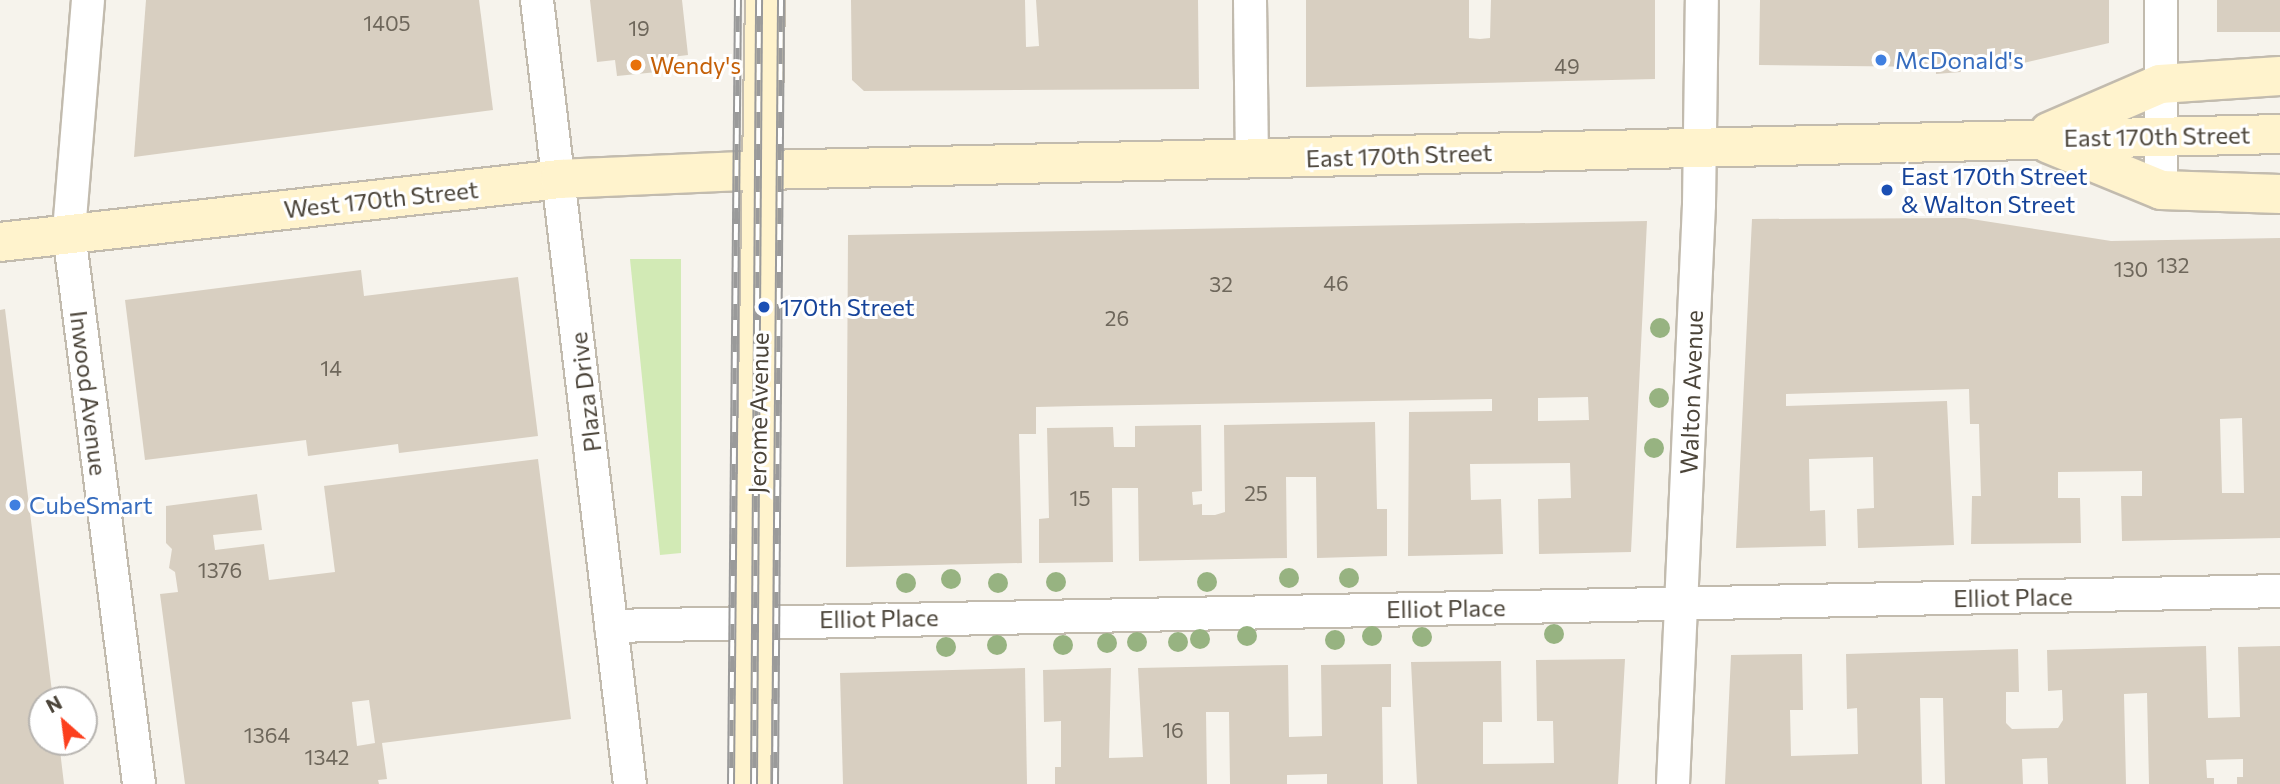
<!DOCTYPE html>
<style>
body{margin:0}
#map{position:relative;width:2280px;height:784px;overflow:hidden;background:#f6f3ec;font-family:Commissioner,sans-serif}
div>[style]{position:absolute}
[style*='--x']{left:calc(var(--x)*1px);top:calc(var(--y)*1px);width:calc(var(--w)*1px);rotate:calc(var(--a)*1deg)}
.green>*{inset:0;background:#d2eab5}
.building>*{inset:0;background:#d8cfc1}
.roads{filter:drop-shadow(2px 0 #c2bbae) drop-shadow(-2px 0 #c2bbae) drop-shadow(0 2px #c2bbae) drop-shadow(0 -2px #c2bbae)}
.street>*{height:32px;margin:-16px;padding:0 16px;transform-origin:16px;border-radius:16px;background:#fff}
.secondary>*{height:38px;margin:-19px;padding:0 19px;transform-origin:19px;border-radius:19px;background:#fff3cd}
.rail>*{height:8px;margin-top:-4px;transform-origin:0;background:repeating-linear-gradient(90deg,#fff 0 16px,#9a9a9a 0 32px);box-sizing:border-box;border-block:2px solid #9a9a9a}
.trees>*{width:20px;height:20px;margin:-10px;border-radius:50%;background:#97b381}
.dots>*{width:19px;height:19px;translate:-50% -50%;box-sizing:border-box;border:4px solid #fff;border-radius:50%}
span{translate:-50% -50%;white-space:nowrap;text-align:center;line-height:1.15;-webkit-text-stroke:6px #fff;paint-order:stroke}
.number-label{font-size:21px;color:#6e675b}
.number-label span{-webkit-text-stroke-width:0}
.shop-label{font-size:24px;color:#366cbe}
.left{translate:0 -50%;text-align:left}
.food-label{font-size:24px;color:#c56008}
.street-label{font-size:24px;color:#4b4439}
.transit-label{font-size:24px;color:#164399}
.north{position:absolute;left:28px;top:686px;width:70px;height:70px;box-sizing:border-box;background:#fff;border:2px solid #b7b4b0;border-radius:50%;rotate:332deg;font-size:19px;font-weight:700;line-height:28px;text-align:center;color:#4b4439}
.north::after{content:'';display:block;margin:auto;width:24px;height:32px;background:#fc3f1d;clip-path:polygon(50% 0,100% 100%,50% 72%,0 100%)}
</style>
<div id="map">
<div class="green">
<i style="clip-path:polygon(630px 259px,681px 259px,681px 553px,660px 555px)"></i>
</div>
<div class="building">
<i style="clip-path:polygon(146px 0,479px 0,493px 110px,134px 157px)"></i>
<i style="clip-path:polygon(590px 0,682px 0,688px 55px,656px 59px,657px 72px,617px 76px,615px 60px,597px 62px)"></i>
<i style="clip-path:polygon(851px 0,1025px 0,1026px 47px,1039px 46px,1036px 0,1198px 0,1199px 89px,864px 91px,852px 80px)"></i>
<i style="clip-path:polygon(1306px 0,1469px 0,1469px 38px,1480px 39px,1490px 38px,1491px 0,1655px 0,1655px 79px,1306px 87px)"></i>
<i style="clip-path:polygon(1760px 0,2109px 0,2109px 43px,1998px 69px,1936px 74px,1936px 67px,1759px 65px)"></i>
<i style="clip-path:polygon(2217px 0,2280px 0,2280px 32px,2217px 32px)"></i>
<i style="clip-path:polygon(evenodd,1965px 218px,2111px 241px,2280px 238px,2280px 538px,2122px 541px,2121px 496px,2142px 496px,2142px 471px,2058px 472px,2058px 498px,2080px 498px,2081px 543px,1971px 544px,1972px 496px,1981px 496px,1979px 424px,1970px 424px,1969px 389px,1786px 394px,1786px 406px,1947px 401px,1954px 545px,1858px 548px,1857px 509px,1874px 508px,1873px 457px,1809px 459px,1810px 511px,1825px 510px,1826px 546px,1736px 548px,1752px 219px,1965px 218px,2242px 418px,2244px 493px,2222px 493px,2220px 419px,2242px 418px)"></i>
<i style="clip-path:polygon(evenodd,1647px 221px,1631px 552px,1539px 554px,1538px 499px,1571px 498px,1570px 463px,1470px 464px,1471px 500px,1501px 499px,1503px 554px,1408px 556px,1409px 412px,1492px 411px,1492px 399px,1079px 406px,1036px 407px,1036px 434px,1019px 434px,1022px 563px,846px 567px,848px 235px,1647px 221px,1588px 397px,1589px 420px,1538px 421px,1538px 398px,1588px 397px)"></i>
<i style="clip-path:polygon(361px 270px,364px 296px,518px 277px,538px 436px,399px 453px,398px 444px,308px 456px,306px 440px,145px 460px,125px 300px)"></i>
<i style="clip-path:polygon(5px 309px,53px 700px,42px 700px,42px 742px,59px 742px,64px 784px,0 784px,0 310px)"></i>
<i style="clip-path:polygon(1375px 422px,1377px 509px,1387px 509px,1387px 556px,1317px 558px,1316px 477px,1286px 477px,1287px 558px,1139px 561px,1138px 488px,1112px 488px,1113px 562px,1039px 563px,1039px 519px,1049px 518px,1047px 428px,1113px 427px,1114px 447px,1135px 447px,1135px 426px,1201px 425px,1202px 491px,1192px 492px,1193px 505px,1202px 504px,1202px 515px,1215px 515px,1225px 512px,1224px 425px)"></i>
<i style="clip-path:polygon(evenodd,538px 459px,571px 719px,382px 743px,387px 779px,378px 780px,379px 784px,185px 784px,160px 594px,178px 592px,175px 572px,169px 568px,172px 549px,166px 543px,166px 506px,257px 494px,262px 530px,213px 535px,215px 550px,264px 544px,269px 580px,335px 572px,324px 486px,538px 459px,369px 700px,375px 743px,357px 746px,352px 702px,369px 700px)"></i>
<i style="clip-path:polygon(2206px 646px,2208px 718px,2240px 717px,2238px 647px,2280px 646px,2280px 784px,2237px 784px,2237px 777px,2243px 777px,2243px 759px,2206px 760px,2207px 778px,2214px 778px,2214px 784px,2149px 784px,2147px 693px,2124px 694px,2126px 784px,2048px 784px,2047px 758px,2022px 759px,2023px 784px,1945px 784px,1943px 698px,1920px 698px,1922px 784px,1725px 784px,1731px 655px,1802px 654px,1803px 710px,1790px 710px,1791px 756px,1858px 754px,1857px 708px,1847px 709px,1846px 654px,2018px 649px,2019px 692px,2006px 692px,2006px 723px,2012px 729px,2058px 728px,2063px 720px,2062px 690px,2048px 691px,2047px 650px)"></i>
<i style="clip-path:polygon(1625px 659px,1618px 784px,1417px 784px,1411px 662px,1501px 661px,1502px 722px,1483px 722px,1483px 764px,1554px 763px,1553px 721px,1537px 721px,1536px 660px)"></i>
<i style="clip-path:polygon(1391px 664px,1391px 707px,1382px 707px,1383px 784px,1327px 784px,1327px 774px,1287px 775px,1287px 784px,1230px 784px,1229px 712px,1206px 712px,1207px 784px,1055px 784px,1055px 767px,1061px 767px,1061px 721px,1044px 722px,1043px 670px,1111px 668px,1109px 758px,1143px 757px,1138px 668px,1288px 665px,1289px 737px,1322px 736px,1321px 665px)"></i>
<i style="clip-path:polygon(1025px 668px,1027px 784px,843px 784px,840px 673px)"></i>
</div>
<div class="roads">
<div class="street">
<i style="--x:88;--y:0;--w:234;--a:94.7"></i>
<i style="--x:69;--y:233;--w:555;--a:82.76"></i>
<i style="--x:537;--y:0;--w:789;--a:83.24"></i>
<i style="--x:1250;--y:0;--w:159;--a:89.3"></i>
<i style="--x:2161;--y:190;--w:190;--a:-90"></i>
<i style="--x:611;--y:626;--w:1669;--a:-1.2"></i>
<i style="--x:1673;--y:784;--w:580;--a:-87.43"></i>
<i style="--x:1699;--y:205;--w:205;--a:-89.2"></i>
</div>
<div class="secondary">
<i style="--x:2049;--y:132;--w:121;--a:-23.4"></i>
<i style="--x:2160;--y:84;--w:120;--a:-3.8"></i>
<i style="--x:2049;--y:144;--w:121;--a:22.3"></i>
<i style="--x:2161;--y:190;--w:119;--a:1.9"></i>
<i style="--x:0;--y:242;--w:564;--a:-6.42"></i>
<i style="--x:560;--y:179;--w:204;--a:-2.5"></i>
<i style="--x:764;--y:170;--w:1516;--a:-1.36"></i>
<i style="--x:751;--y:784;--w:784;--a:-88.98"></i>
</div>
</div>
<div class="rail">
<i style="--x:731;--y:784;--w:784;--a:-89.49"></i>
<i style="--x:754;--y:784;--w:784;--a:-89.63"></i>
<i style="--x:775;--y:784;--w:784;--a:-89.56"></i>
</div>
<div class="trees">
<i style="left:1660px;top:328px"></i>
<i style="left:1659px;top:398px"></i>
<i style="left:1654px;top:448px"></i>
<i style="left:1289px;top:578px"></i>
<i style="left:1349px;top:578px"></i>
<i style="left:951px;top:579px"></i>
<i style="left:1056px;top:582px"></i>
<i style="left:1207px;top:582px"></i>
<i style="left:906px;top:583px"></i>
<i style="left:998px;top:583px"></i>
<i style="left:1554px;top:634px"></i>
<i style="left:1247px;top:636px"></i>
<i style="left:1372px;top:636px"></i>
<i style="left:1422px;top:637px"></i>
<i style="left:1200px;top:639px"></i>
<i style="left:1335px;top:640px"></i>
<i style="left:1137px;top:642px"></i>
<i style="left:1178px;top:642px"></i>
<i style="left:1107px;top:643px"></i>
<i style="left:997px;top:645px"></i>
<i style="left:1063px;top:645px"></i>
<i style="left:946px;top:647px"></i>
</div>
<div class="dots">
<i style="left:1881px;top:60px;background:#3f7fe0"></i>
<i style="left:636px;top:65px;background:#e8710a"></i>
<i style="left:1887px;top:190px;background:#1a4fb4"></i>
<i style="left:764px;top:307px;background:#1a4fb4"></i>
<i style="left:15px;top:505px;background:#3f7fe0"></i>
</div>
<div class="number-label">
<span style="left:387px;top:23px">1405</span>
<span style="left:639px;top:28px">19</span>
<span style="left:1567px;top:66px">49</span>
<span style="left:2173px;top:265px">132</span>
<span style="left:2131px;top:269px">130</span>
<span style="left:1336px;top:283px">46</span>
<span style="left:1221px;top:284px">32</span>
<span style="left:1117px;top:318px">26</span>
<span style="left:331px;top:368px">14</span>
<span style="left:1256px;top:493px">25</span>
<span style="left:1080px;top:498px">15</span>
<span style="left:220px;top:570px">1376</span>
<span style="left:1173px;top:730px">16</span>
<span style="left:267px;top:735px">1364</span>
<span style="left:327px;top:757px">1342</span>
</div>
<div class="shop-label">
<span class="left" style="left:1895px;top:60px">McDonald's</span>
<span class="left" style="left:29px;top:505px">CubeSmart</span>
</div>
<div class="food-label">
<span class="left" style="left:650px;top:65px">Wendy's</span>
</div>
<div class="street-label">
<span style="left:2157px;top:136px;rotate:-1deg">East 170th Street</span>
<span style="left:1399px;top:155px;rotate:-2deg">East 170th Street</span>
<span style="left:381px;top:199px;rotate:-6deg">West 170th Street</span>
<span style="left:585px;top:392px;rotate:-97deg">Plaza Drive</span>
<span style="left:1691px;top:392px;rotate:-88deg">Walton Avenue</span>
<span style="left:89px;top:393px;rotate:83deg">Inwood Avenue</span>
<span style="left:758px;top:413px;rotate:-89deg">Jerome Avenue</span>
<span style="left:2013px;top:597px;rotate:-1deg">Elliot Place</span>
<span style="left:1446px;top:608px;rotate:-1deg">Elliot Place</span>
<span style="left:879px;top:618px;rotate:-1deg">Elliot Place</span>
</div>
<div class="transit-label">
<span class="left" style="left:1901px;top:190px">East 170th Street<br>&amp; Walton Street</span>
<span class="left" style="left:780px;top:307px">170th Street</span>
</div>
<div class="north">N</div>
</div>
